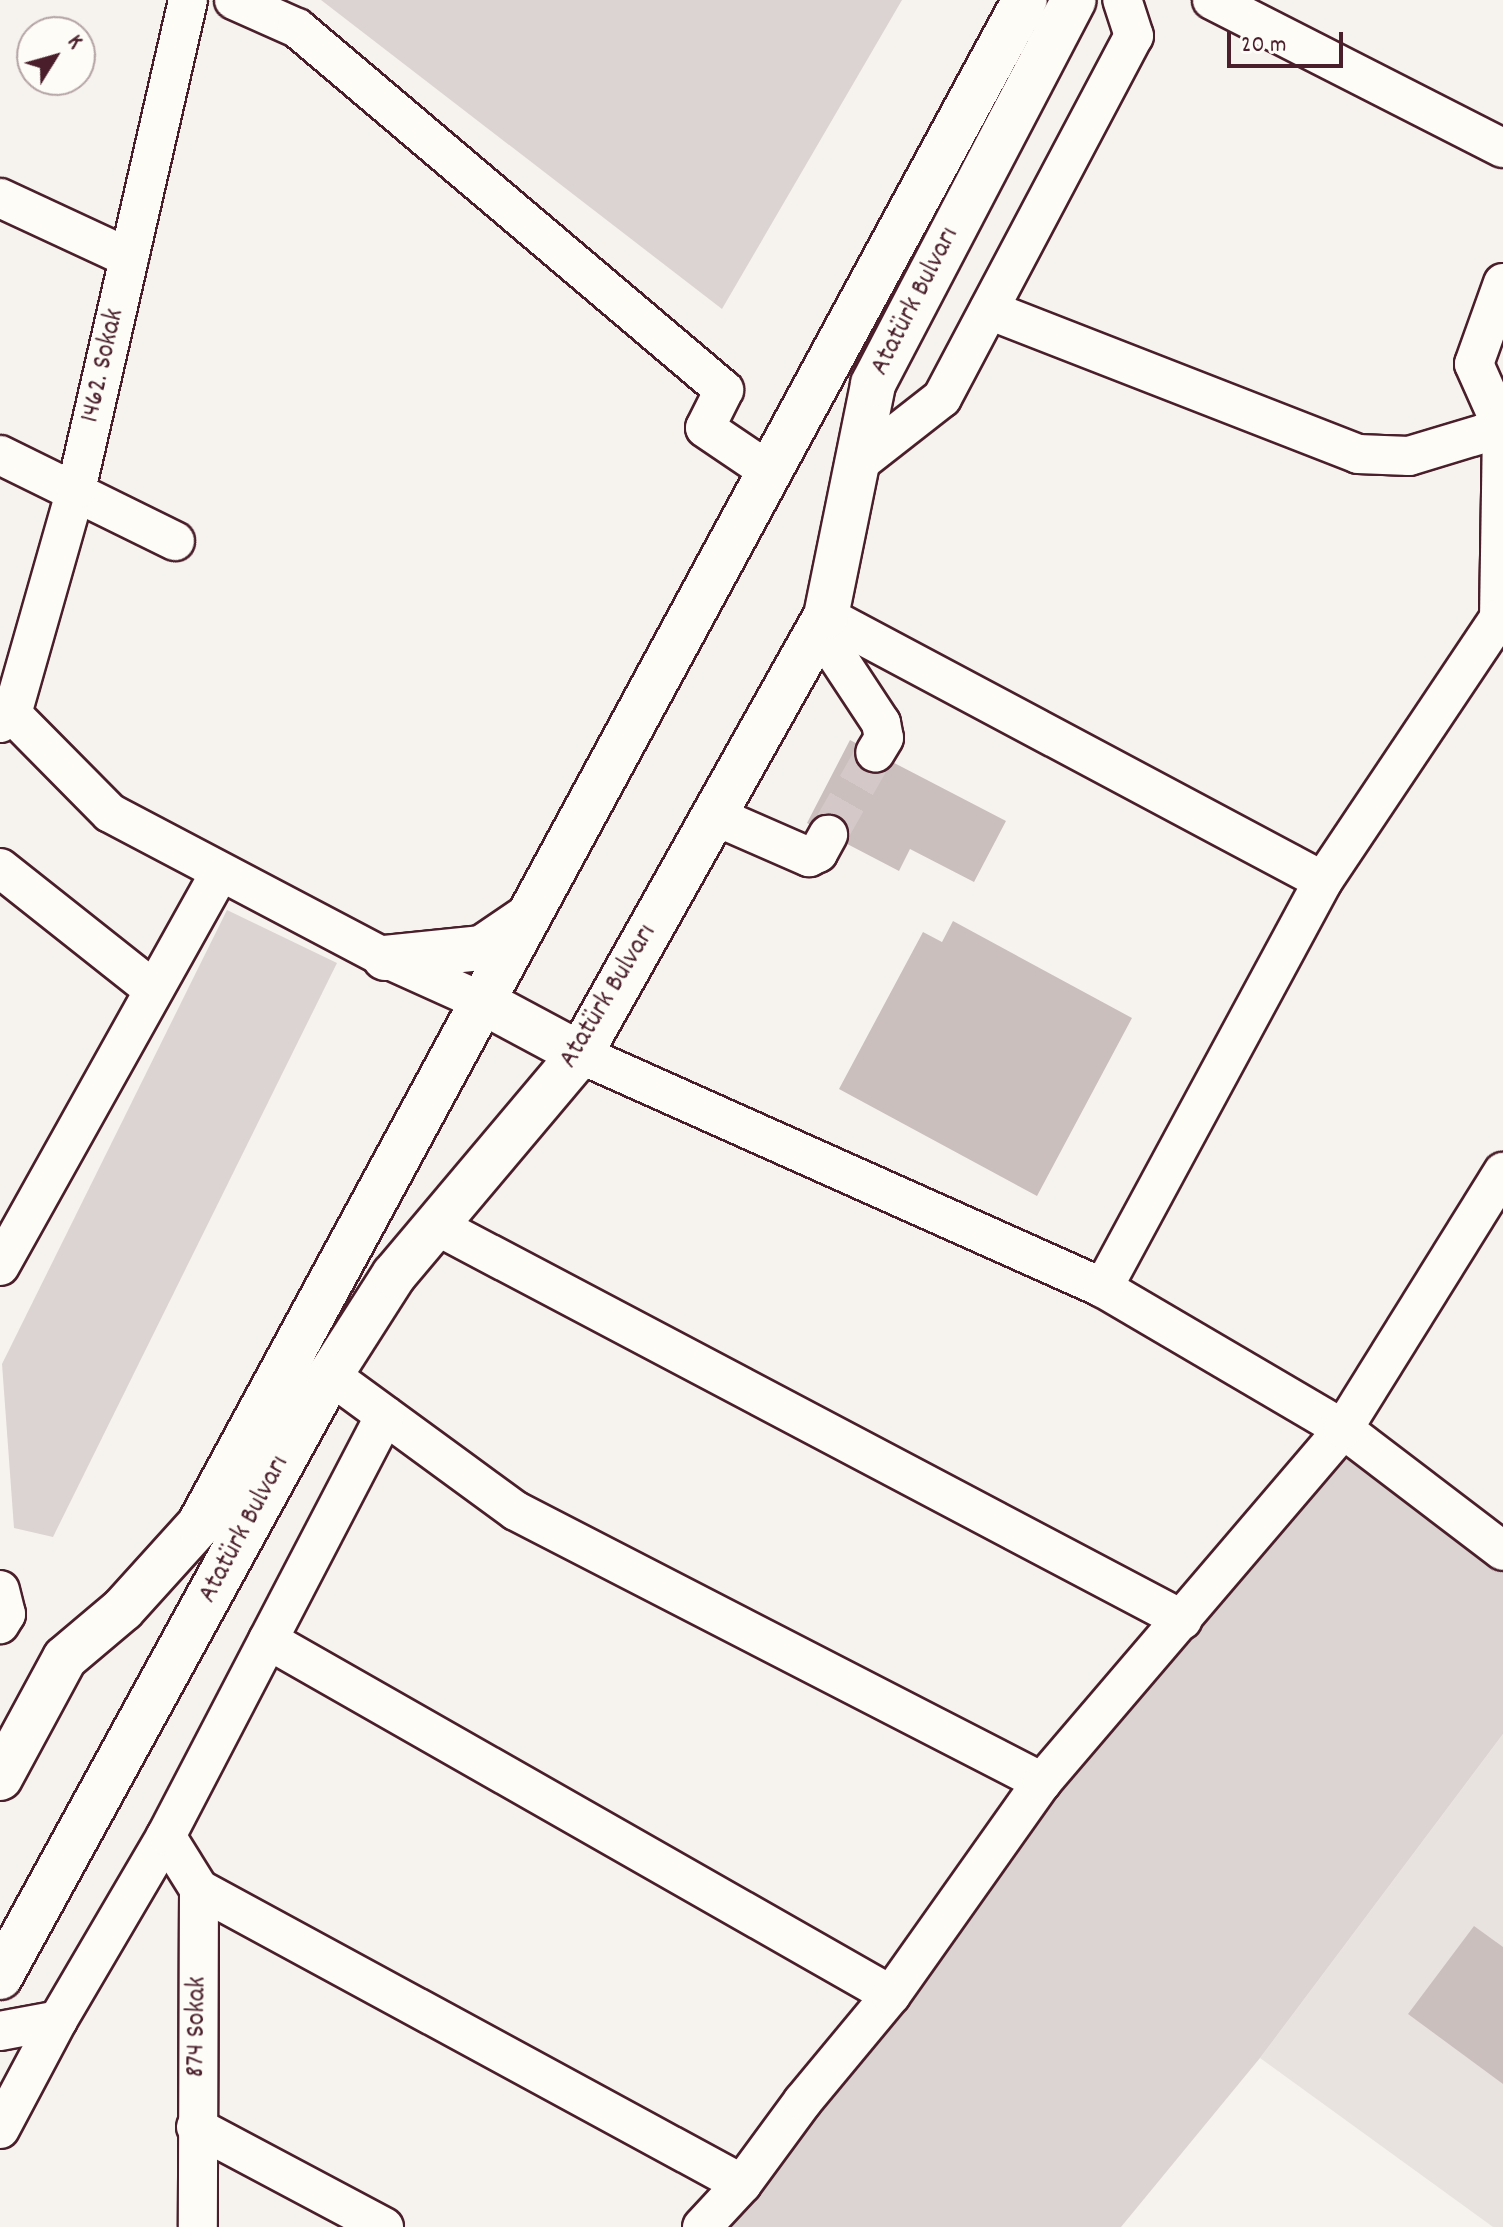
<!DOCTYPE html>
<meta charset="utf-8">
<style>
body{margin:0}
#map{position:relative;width:1503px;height:2227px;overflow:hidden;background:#f6f3ef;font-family:Dekko,sans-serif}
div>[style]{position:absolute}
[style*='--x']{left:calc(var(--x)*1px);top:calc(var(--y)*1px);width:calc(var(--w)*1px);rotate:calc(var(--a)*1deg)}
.built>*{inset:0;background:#e9e3e0}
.green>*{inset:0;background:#dcd4d2}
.building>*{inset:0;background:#cbbfbe}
.minor-tunnel>*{height:38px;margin-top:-19px;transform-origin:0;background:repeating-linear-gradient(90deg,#d4c9c8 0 38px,transparent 0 57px)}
.roads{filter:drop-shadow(2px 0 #4a1f2b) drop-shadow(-2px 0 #4a1f2b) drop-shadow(0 2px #4a1f2b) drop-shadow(0 -2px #4a1f2b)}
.minor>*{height:38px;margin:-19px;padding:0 19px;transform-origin:19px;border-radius:19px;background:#fdfcf7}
.major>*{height:44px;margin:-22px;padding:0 22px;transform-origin:22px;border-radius:22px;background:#fdfcf7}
span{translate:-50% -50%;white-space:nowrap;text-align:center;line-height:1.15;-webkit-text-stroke:6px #fdfcf7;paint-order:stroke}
.street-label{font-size:28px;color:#4a1f2b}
.north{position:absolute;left:16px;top:16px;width:80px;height:80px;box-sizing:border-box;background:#fdfcf7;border:2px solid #b5a4a5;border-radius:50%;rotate:53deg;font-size:22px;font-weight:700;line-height:32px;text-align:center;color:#4a1f2b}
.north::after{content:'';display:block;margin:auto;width:28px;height:36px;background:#4a1f2b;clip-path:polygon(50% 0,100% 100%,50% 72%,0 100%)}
.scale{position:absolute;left:1227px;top:32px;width:116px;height:36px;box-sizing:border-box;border:4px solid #4a1f2b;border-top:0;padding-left:10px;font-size:24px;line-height:28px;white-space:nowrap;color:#4a1f2b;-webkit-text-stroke:6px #fdfcf7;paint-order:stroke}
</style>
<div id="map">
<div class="built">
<i style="clip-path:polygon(1503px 1734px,1503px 2227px,1493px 2227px,1260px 2058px)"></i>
</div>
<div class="green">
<i style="clip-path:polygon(321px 0,902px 0,722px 309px)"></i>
<i style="clip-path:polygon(227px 910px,337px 963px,53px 1537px,14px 1528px,2px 1364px)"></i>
<i style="clip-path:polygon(1343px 1429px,1503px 1551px,1503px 1734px,1260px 2058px,1121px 2227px,721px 2227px)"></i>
</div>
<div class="building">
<i style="clip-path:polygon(850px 740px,1006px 821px,974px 882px,910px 849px,899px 871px,807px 823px)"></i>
<i style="clip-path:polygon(953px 921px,1132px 1018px,1037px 1196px,839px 1089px,923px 932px,942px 942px)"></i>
<i style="clip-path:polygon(1474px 1926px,1503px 1947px,1503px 2084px,1408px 2014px)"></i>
</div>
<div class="minor-tunnel">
<i style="--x:828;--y:835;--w:95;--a:-60.2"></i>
</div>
<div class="roads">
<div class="minor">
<i style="--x:234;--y:0;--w:69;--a:24"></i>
<i style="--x:297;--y:28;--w:560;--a:40.29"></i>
<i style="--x:724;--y:390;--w:42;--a:116.6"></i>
<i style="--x:705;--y:428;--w:75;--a:34.1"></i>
<i style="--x:1212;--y:0;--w:326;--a:27"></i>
<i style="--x:0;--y:198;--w:142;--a:24.9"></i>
<i style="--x:1503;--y:283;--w:86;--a:109.7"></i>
<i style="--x:1474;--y:364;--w:71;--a:66"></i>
<i style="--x:989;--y:310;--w:396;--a:21.3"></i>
<i style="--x:1358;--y:454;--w:51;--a:2.2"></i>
<i style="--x:1409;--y:456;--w:97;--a:-16.8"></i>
<i style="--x:1502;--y:428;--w:190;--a:90.9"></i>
<i style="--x:1499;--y:618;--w:316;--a:123.8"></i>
<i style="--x:1323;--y:881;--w:463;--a:118.4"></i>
<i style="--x:0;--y:455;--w:195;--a:26.2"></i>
<i style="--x:855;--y:466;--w:110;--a:-38"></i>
<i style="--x:942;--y:398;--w:410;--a:-62.1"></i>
<i style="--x:1134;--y:36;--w:38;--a:-108"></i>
<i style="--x:826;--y:616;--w:563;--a:28.07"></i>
<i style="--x:819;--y:629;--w:113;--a:56.6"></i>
<i style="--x:881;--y:723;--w:15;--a:79"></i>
<i style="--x:884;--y:738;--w:17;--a:121"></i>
<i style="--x:0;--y:709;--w:13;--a:23"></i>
<i style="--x:12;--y:714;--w:139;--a:45.3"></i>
<i style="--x:110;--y:813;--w:311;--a:27.8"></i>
<i style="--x:385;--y:958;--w:107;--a:24.2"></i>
<i style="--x:0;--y:723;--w:15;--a:-37"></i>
<i style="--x:12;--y:714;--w:233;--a:-74.1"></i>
<i style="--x:76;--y:490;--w:503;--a:-77.12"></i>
<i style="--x:715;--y:816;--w:103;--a:23.6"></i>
<i style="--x:809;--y:857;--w:10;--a:-24"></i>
<i style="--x:818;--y:853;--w:21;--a:-61"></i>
<i style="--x:0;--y:868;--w:196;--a:38.4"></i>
<i style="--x:580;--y:1054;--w:573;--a:24.1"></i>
<i style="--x:1103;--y:1288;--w:278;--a:30.4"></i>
<i style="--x:1343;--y:1429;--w:201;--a:37.3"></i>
<i style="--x:439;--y:1227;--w:841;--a:27.84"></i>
<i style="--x:0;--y:1266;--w:449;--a:-60.8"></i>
<i style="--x:330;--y:1375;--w:230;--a:36.2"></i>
<i style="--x:516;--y:1511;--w:592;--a:27.26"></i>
<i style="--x:0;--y:1590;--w:25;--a:76"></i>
<i style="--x:6;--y:1614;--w:12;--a:121"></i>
<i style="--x:268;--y:1640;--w:717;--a:29.68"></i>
<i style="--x:166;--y:1836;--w:62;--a:58.1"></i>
<i style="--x:199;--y:1889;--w:338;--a:90.2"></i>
<i style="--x:199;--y:1889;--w:618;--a:28.51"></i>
<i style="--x:0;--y:2031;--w:59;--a:-10.7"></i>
<i style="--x:58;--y:2020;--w:213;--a:-59.6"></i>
<i style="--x:166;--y:1836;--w:474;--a:-62.5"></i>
<i style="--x:196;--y:2127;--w:213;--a:28"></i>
<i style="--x:0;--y:2129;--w:123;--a:-62"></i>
<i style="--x:702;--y:2227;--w:59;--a:-47.1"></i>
<i style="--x:742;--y:2184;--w:103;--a:-53.7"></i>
<i style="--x:803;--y:2101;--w:138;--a:-50.3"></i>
<i style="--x:891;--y:1995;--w:261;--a:-54.7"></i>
<i style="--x:1042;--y:1782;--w:464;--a:-49.5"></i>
<i style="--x:1343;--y:1429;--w:303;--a:-58.1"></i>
</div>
<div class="major">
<i style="--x:385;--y:958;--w:98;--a:-5.9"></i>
<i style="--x:482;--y:948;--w:53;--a:-34.3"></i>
<i style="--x:483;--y:1002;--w:110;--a:28.2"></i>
<i style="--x:0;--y:1778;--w:136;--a:-61.6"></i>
<i style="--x:65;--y:1658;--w:76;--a:-40.2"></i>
<i style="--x:123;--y:1609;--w:113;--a:-47.9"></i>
<i style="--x:199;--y:1525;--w:1734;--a:-61.56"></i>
<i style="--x:0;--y:1977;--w:687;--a:-61.27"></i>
<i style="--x:330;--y:1375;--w:119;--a:-57.4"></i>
<i style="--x:394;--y:1275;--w:289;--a:-49.9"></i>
<i style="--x:580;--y:1054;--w:502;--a:-60.68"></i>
<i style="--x:826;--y:616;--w:237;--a:-78.5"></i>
<i style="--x:873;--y:384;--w:433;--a:-62.4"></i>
</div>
</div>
<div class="street-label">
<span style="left:916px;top:302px;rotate:-63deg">Atatürk Bulvarı</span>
<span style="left:104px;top:366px;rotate:-77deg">1462. Sokak</span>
<span style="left:609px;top:997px;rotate:-59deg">Atatürk Bulvarı</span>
<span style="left:245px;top:1530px;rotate:-62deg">Atatürk Bulvarı</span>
<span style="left:198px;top:2027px;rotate:-89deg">874 Sokak</span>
</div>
<div class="north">K</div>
<div class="scale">20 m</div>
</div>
